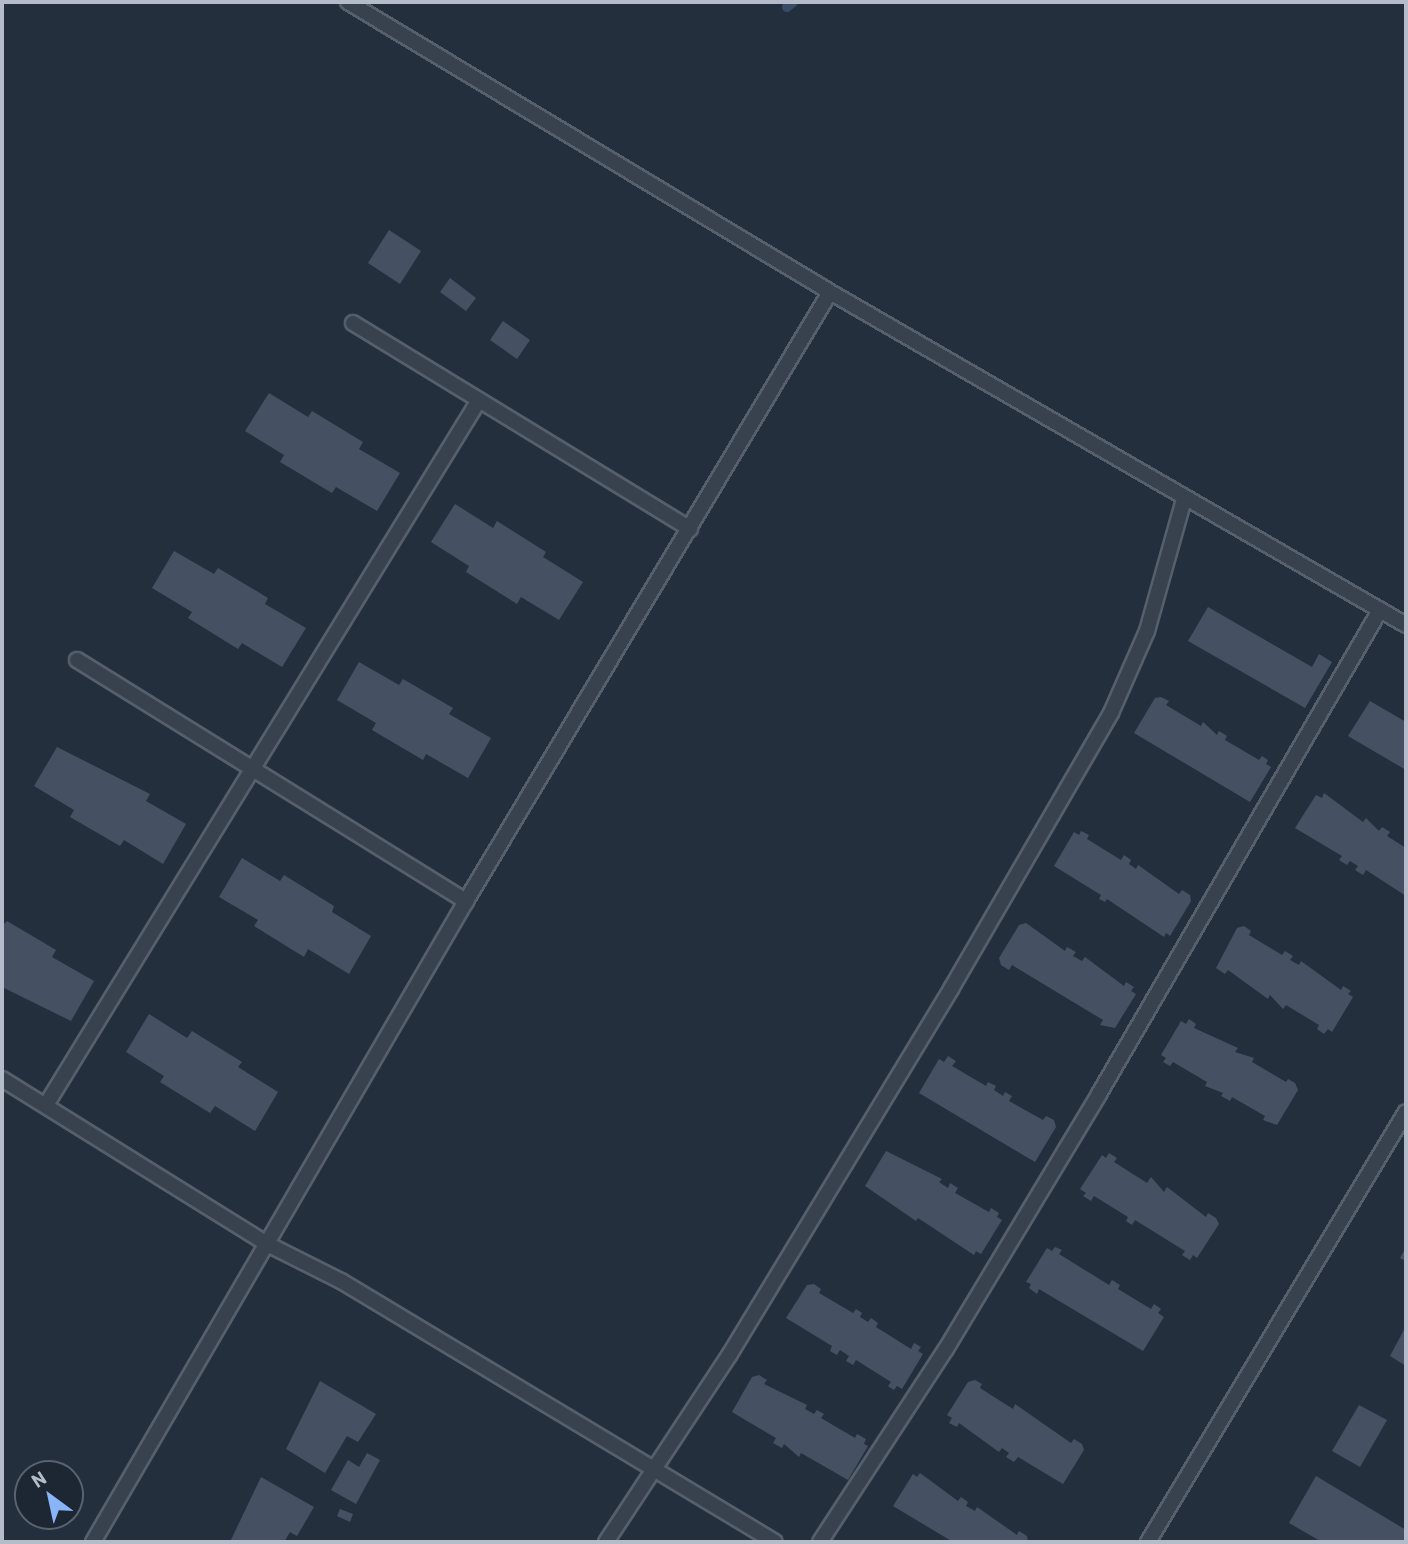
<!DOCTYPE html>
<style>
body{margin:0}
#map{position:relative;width:1408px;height:1544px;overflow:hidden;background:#242f3e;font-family:Barlow,sans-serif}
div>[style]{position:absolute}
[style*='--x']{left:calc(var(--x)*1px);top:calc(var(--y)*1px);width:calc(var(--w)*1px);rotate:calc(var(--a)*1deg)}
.stream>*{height:10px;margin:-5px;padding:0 5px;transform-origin:5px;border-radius:5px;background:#394c67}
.building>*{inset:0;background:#455162}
.roads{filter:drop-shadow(2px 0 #565f6c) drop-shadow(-2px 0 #565f6c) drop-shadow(0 2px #565f6c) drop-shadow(0 -2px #565f6c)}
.service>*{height:14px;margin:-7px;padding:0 7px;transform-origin:7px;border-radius:7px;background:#38414e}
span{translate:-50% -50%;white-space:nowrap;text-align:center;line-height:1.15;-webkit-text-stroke:6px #1d2633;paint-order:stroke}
.frame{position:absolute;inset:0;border:4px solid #b4bcc9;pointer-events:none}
.north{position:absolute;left:14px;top:1460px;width:70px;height:70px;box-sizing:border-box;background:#1d2633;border:2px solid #59626f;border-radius:50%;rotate:327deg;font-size:19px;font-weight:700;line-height:28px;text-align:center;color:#b4bcc9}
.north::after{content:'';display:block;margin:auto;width:24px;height:32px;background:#8ab4f8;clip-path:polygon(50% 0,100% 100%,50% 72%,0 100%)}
</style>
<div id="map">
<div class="stream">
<i style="--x:787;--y:7;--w:8;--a:-40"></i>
</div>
<div class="building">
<i style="clip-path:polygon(389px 230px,421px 251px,400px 284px,368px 263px)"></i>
<i style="clip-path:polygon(450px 278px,476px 298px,466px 311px,440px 292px)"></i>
<i style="clip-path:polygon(503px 321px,530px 340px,517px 359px,490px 340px)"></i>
<i style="clip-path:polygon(269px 393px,308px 417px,312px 411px,363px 442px,359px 449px,400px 473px,377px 511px,336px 487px,332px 493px,280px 462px,284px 455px,245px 431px)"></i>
<i style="clip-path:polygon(455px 504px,493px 528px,497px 521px,546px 552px,543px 557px,583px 582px,559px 620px,521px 597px,517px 604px,466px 572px,469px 566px,431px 542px)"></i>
<i style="clip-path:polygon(174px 551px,214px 574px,218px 568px,268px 598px,265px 604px,306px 628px,282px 667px,242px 643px,238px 649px,188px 618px,192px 612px,152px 588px)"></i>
<i style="clip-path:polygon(1208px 607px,1312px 667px,1319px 654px,1332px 662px,1305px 708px,1188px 641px)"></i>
<i style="clip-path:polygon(359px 662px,399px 685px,403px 679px,453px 708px,449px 714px,491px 738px,468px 778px,426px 754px,423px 760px,372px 730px,376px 723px,337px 700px)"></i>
<i style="clip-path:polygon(1161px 697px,1169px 701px,1166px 705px,1201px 726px,1203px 722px,1217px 735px,1219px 731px,1227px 736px,1225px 740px,1259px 760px,1262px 756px,1268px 760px,1266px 764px,1271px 767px,1250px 802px,1134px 733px,1155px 698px)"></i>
<i style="clip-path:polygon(1370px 701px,1406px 722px,1406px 770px,1348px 736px)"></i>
<i style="clip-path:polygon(57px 747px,150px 794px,146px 801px,186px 824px,163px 864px,124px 840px,120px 846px,70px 817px,74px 810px,34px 786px)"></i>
<i style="clip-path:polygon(1324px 793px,1363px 822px,1366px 818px,1379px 831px,1382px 827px,1390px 832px,1387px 836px,1406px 848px,1406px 896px,1366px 870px,1363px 875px,1355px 870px,1358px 866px,1350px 861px,1347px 865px,1339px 860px,1342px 856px,1295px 828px,1316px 795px,1322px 798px)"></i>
<i style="clip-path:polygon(1081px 831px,1089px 835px,1087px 839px,1121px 860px,1124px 855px,1131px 860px,1129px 864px,1136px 869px,1138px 865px,1179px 894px,1182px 890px,1190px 895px,1191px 901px,1170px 936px,1166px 933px,1164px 937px,1107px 899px,1105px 902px,1099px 899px,1101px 895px,1054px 866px,1074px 832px,1079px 835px)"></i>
<i style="clip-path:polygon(242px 858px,280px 881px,284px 875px,334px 906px,332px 912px,371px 936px,349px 974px,308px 949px,304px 957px,254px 926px,258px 920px,219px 897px)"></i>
<i style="clip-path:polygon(7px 921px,56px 950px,52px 957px,94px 981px,71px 1021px,2px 987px,2px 926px)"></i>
<i style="clip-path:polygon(1026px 923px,1065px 951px,1067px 947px,1076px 952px,1073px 956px,1082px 961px,1085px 957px,1124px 986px,1126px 982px,1134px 987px,1131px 991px,1136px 994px,1115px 1028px,1100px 1025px,1103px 1020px,1012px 965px,1009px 970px,1001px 965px,999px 958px,1019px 925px)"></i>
<i style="clip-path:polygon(1244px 926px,1251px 931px,1249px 935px,1282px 955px,1285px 951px,1293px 956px,1290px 960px,1299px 965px,1301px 961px,1341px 990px,1343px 986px,1351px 991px,1348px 994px,1353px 997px,1332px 1032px,1328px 1029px,1324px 1034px,1317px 1029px,1319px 1025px,1286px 1005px,1283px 1009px,1270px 995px,1268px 999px,1228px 970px,1225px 974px,1216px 968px,1237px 928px)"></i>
<i style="clip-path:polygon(149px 1014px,187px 1038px,192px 1031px,242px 1062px,238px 1067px,278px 1092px,255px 1131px,215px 1106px,210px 1113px,160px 1082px,164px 1076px,126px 1052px)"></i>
<i style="clip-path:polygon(1189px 1019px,1196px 1024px,1194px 1028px,1238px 1048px,1235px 1052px,1254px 1058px,1252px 1062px,1286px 1082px,1288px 1079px,1295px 1083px,1298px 1090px,1277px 1125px,1263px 1120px,1265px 1116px,1232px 1097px,1230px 1101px,1221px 1096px,1223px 1093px,1205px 1086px,1207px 1082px,1173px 1062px,1170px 1066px,1163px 1062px,1166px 1058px,1161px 1055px,1181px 1021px,1186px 1024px)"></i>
<i style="clip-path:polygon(948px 1056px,956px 1061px,952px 1066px,986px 1086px,988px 1082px,996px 1086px,994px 1090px,1003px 1096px,1005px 1092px,1012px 1096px,1009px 1101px,1043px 1120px,1046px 1116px,1054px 1120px,1056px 1127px,1035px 1162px,919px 1093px,939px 1059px,944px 1062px)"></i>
<i style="clip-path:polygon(886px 1151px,942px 1179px,939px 1182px,948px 1188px,950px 1183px,958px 1188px,955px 1193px,989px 1212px,991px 1208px,999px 1213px,997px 1217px,1002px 1220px,981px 1254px,976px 1251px,974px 1255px,918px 1218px,916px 1221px,865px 1186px)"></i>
<i style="clip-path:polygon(1109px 1153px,1117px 1158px,1114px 1162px,1147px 1183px,1151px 1177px,1164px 1192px,1167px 1187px,1206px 1217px,1208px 1213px,1216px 1218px,1219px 1224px,1197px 1258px,1193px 1255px,1190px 1260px,1182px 1255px,1185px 1251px,1135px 1220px,1132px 1225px,1126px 1221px,1128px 1217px,1094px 1196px,1091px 1201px,1083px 1196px,1086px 1193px,1080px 1189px,1102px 1155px,1106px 1158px)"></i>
<i style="clip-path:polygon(1055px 1247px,1062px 1250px,1059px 1254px,1109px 1285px,1112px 1280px,1120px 1285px,1118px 1289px,1151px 1309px,1154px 1304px,1161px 1309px,1158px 1313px,1164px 1317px,1143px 1351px,1039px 1289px,1037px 1294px,1029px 1288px,1031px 1284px,1026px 1282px,1047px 1248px,1052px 1251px)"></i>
<i style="clip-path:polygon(1406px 1247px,1406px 1261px,1400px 1258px)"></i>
<i style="clip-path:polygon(814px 1284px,821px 1289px,819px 1293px,853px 1313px,856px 1309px,862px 1313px,860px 1317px,868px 1322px,871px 1318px,878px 1323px,876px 1327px,911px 1349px,914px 1343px,921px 1347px,918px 1351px,923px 1354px,902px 1389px,897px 1386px,894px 1390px,888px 1386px,891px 1382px,856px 1360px,853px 1365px,846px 1361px,849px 1356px,840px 1350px,837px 1355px,830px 1351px,832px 1346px,786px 1318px,807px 1285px)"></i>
<i style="clip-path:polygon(1406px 1326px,1406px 1366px,1390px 1356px)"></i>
<i style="clip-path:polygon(759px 1375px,767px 1380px,764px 1384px,807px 1405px,805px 1409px,814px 1414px,817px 1410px,824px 1414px,821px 1418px,855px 1438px,857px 1434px,866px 1439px,864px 1444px,868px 1446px,848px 1480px,801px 1453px,799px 1457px,784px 1444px,782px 1448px,773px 1443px,776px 1438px,732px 1412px,752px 1377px)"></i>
<i style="clip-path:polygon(975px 1380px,982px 1384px,980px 1388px,1013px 1409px,1015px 1404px,1071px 1443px,1074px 1439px,1082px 1444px,1084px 1450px,1063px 1484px,1018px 1457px,1014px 1462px,1006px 1457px,1009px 1453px,1002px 1448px,999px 1452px,959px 1423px,957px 1427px,949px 1423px,952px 1418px,947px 1415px,968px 1382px)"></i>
<i style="clip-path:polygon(320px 1381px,376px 1414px,358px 1442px,347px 1436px,325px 1473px,286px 1449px)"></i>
<i style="clip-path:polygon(1359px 1405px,1387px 1420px,1360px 1467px,1332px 1451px)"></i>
<i style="clip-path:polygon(367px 1453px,380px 1460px,356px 1504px,331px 1490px,348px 1460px,359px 1467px)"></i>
<i style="clip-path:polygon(920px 1473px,958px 1501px,961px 1497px,968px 1502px,966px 1506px,975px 1511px,977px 1507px,1017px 1535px,1019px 1531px,1027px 1536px,1028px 1542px,953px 1542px,893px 1506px,913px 1474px,917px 1477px)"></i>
<i style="clip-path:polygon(1316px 1476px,1406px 1530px,1406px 1542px,1322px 1542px,1289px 1523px)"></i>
<i style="clip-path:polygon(261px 1477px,314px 1507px,297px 1536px,290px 1532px,284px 1542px,230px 1542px)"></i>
<i style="clip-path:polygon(340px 1509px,353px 1514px,350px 1522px,337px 1516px)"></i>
</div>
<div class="roads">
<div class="service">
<i style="--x:348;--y:2;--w:563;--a:31.03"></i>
<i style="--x:830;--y:292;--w:665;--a:30.03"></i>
<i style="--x:353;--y:323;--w:395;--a:31.4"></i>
<i style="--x:77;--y:660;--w:458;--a:31.8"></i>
<i style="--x:2;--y:1079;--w:314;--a:31.9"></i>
<i style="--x:269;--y:1245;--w:80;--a:26.6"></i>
<i style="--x:341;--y:1281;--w:506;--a:31.02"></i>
<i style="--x:46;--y:1105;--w:827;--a:-58.44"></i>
<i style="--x:93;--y:1542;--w:742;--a:-59.8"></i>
<i style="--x:466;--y:901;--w:709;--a:-59.13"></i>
<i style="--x:606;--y:1542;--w:225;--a:-56.6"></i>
<i style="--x:730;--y:1354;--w:427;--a:-58.8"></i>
<i style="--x:951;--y:989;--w:319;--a:-59.9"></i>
<i style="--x:1111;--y:713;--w:90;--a:-66.3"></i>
<i style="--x:1147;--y:631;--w:137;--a:-74.3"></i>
<i style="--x:820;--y:1542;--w:230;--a:-56.9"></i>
<i style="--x:946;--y:1349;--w:297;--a:-59"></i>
<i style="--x:1099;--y:1094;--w:560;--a:-59.86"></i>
<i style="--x:1148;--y:1542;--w:501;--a:-59.04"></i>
</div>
</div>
<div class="frame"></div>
<div class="north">N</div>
</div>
